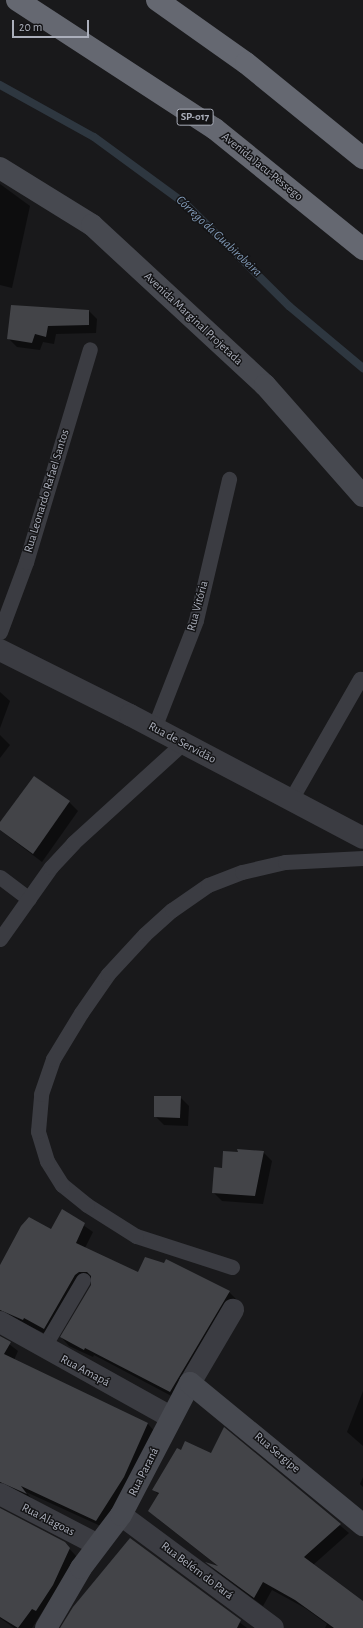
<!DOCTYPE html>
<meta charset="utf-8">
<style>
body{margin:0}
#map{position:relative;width:363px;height:1628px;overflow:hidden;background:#19191b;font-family:"Alegreya Sans",sans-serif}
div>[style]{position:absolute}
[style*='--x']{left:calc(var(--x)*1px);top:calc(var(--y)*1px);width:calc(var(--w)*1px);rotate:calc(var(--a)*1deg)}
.shadow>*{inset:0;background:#0007}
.stream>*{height:8px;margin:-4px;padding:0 4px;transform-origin:4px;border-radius:4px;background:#2e3740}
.building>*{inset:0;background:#434448}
.lane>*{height:15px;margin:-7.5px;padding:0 7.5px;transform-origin:7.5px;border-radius:7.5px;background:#3b3c42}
.street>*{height:22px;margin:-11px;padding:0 11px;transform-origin:11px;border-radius:11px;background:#3b3c42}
.secondary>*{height:22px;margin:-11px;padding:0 11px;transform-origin:11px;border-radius:11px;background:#474950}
.highway>*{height:22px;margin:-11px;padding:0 11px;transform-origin:11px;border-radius:11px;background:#656871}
span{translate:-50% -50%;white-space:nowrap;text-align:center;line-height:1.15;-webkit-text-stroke:3px #141416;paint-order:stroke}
.shield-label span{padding:1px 3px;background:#141416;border:1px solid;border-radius:3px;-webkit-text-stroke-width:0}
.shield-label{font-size:11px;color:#abafbb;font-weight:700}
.street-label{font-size:12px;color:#abafbb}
.water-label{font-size:13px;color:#819ab7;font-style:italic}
.scale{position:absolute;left:12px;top:20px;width:77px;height:18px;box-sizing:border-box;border:2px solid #abafbb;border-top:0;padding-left:5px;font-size:12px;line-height:14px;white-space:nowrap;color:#abafbb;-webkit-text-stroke:3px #141416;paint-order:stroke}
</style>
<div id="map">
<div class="shadow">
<i style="clip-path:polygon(0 184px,30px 206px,12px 288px,0 285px)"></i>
<i style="clip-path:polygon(89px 311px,97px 319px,96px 333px,56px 334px,54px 344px,43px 342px,40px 350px,17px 347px,8px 338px)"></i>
<i style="clip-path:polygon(0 692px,10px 701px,0 728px)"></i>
<i style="clip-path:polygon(0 735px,10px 745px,0 758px)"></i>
<i style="clip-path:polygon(69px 802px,78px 811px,42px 862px,0 830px,0 824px)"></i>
<i style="clip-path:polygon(180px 1097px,189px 1106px,188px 1126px,164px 1125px,155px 1116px)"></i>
<i style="clip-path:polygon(263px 1152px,272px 1161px,263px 1204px,222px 1201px,213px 1192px,223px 1169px,239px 1153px)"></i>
<i style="clip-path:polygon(63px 1211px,93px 1232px,85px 1248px,138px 1273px,229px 1292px,237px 1300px,179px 1400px,94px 1355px,93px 1357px,69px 1346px,61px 1337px,92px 1285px,92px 1280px,87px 1280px,52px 1337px,15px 1319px,0 1321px,0 1267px,51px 1231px)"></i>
<i style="clip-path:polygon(0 1337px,18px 1351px,14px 1360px,148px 1424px,156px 1433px,105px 1528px,26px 1492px,33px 1500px,0 1495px)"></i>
<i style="clip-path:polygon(363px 1391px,363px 1446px,347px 1432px)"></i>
<i style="clip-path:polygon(225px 1429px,349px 1533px,313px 1565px,363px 1602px,363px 1628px,325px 1628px,327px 1624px,305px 1608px,272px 1590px,263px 1606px,215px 1570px,209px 1564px,219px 1567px,158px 1519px,159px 1495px,154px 1490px,181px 1451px,211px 1455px)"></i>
<i style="clip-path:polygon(363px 1477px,363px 1487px,360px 1484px)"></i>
<i style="clip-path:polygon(0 1509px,64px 1543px,77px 1557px,32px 1628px,14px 1628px,0 1618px)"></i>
<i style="clip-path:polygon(132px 1540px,247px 1628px,69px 1628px)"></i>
</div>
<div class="stream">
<i style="--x:0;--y:85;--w:107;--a:29"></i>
<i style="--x:94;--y:137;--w:115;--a:36.2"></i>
<i style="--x:187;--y:205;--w:144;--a:44.7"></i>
<i style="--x:289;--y:306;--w:97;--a:40"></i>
</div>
<div class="building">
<i style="clip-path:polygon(11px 305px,89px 310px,89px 325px,48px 326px,46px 337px,35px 334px,32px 343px,7px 339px)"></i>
<i style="clip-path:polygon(34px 776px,70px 801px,33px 854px,0 830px,0 822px)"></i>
<i style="clip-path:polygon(154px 1096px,181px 1096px,180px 1118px,154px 1117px)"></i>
<i style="clip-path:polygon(237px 1149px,264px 1151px,255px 1196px,212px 1193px,214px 1167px,222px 1168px,223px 1151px,238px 1152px)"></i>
<i style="clip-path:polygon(62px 1209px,85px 1223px,76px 1243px,138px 1272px,145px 1257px,164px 1263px,166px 1259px,230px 1291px,170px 1392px,85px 1348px,84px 1350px,60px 1337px,91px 1285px,91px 1276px,87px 1272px,79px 1272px,75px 1275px,44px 1329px,24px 1318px,23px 1320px,0 1310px,0 1265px,21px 1226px,29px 1217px,51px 1229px)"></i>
<i style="clip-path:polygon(0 1336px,11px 1342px,4px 1354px,148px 1423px,124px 1477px,96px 1521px,21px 1486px,27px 1494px,0 1482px)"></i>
<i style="clip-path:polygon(224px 1427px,341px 1524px,304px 1557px,363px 1601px,363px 1628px,334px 1628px,295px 1600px,263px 1582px,254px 1598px,205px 1562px,218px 1566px,148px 1511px,159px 1493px,152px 1490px,177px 1448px,181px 1450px,185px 1441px,211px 1453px)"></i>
<i style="clip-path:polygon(0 1508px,65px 1542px,70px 1548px,53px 1585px,36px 1611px,32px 1609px,18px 1628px,0 1617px)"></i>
<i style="clip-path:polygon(130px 1538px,241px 1620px,237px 1628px,60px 1628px,73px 1607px)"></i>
</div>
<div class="lane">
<i style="--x:0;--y:632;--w:75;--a:-69.6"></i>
<i style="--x:26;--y:562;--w:222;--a:-73.3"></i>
<i style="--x:154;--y:728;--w:116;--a:-68.7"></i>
<i style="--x:196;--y:620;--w:145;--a:-76.8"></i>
<i style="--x:290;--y:801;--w:141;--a:-60.2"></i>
<i style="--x:0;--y:877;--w:36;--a:37"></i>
<i style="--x:0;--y:939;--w:88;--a:-54.7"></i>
<i style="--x:51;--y:867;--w:33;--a:-47"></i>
<i style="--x:73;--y:843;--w:149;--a:-42.3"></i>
<i style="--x:232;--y:1267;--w:101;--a:-162.1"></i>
<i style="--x:136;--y:1236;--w:58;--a:-147.7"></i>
<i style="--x:87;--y:1205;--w:32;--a:-141"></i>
<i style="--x:62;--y:1185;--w:28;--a:-122"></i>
<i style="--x:47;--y:1161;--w:31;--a:-107"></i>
<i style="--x:38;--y:1131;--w:37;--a:-85"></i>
<i style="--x:41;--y:1094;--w:37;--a:-71"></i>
<i style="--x:53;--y:1059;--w:54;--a:-58.7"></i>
<i style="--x:81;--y:1013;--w:47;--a:-55.3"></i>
<i style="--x:108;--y:974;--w:54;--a:-47.2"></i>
<i style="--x:145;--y:934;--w:36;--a:-42"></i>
<i style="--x:172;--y:910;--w:44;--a:-34.8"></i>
<i style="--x:208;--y:885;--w:36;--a:-21"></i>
<i style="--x:242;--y:872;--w:44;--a:-13.1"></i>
<i style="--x:285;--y:862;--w:78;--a:-2.9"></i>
<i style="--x:43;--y:1348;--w:79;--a:-59.5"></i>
</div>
<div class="street">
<i style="--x:0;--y:650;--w:145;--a:26.6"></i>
<i style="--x:130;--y:715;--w:263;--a:27.8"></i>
<i style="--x:0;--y:1322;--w:196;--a:29.1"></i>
<i style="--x:190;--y:1383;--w:85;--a:-59.5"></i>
<i style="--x:0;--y:1494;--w:110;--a:27.5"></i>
<i style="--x:121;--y:1515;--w:189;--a:36.6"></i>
</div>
<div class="secondary">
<i style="--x:0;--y:168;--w:108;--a:31.8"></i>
<i style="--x:92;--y:225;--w:236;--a:42.8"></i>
<i style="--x:265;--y:385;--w:148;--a:48.6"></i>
<i style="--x:46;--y:1628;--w:69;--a:-59.7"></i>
<i style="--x:81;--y:1568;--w:66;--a:-53"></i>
<i style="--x:121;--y:1515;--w:149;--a:-62.4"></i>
<i style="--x:190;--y:1383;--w:224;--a:39.4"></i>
</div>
<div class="highway">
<i style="--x:17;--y:0;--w:236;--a:33.1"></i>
<i style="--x:215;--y:129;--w:191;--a:39"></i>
<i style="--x:157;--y:0;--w:109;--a:35.3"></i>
<i style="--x:246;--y:63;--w:151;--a:39.1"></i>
</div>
<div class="shield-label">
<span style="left:195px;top:117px">SP-017</span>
</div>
<div class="street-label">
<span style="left:262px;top:167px;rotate:39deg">Avenida Jacu-Pêssego</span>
<span style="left:193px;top:319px;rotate:43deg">Avenida Marginal Projetada</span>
<span style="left:47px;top:491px;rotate:-73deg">Rua Leonardo Rafael Santos</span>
<span style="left:198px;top:606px;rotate:-75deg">Rua Vitória</span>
<span style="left:182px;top:743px;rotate:28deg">Rua de Servidão</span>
<span style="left:85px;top:1371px;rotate:28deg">Rua Amapá</span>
<span style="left:277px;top:1453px;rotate:40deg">Rua Sergipe</span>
<span style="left:144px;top:1472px;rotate:-63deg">Rua Paraná</span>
<span style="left:48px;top:1520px;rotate:27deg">Rua Alagoas</span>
<span style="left:197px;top:1571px;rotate:37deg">Rua Belém do Pará</span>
</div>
<div class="water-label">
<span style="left:218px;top:237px;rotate:43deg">Córrego da Guabirobeira</span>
</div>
<div class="scale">20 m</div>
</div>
